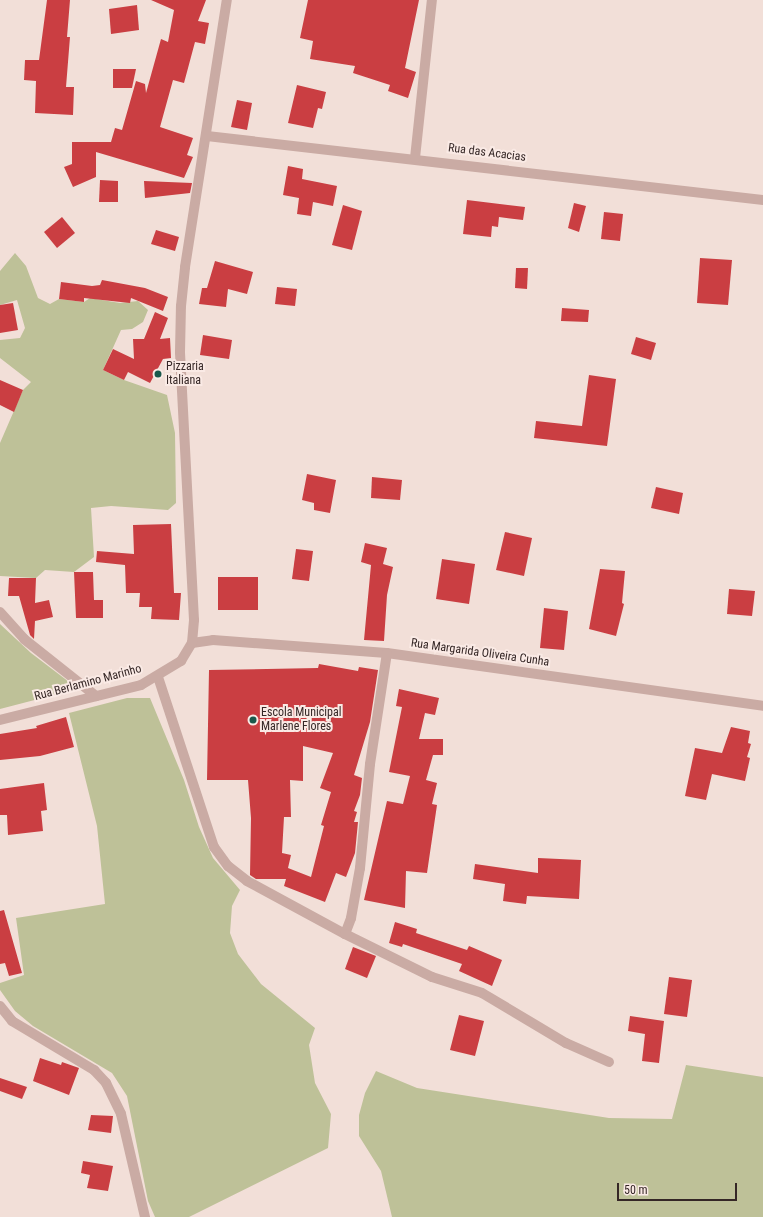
<!DOCTYPE html>
<style>
body{margin:0}
#map{position:relative;width:763px;height:1217px;overflow:hidden;background:#f2dfd8;font-family:"Roboto Condensed",sans-serif}
div>[style]{position:absolute}
[style*='--x']{left:calc(var(--x)*1px);top:calc(var(--y)*1px);width:calc(var(--w)*1px);rotate:calc(var(--a)*1deg)}
.green>*{inset:0;background:#bec198}
.building>*{inset:0;background:#ca3e42}
.minor>*{height:10px;margin:-5px;padding:0 5px;transform-origin:5px;border-radius:5px;background:#caaba4}
.dots>*{width:11px;height:11px;translate:-50% -50%;box-sizing:border-box;border:2px solid #faeae5;border-radius:50%}
span{translate:-50% -50%;white-space:nowrap;text-align:center;line-height:1.15;-webkit-text-stroke:4px #faeae5;paint-order:stroke}
.street-label{font-size:12px;color:#352726}
.poi-label{font-size:12px;color:#352726}
.left{translate:0 -50%;text-align:left}
.scale{position:absolute;left:617px;top:1183px;width:120px;height:18px;box-sizing:border-box;border:2px solid #352726;border-top:0;padding-left:5px;font-size:12px;line-height:14px;white-space:nowrap;color:#352726;-webkit-text-stroke:3px #faeae5;paint-order:stroke}
</style>
<div id="map">
<div class="green">
<i style="clip-path:polygon(15px 253px,26px 266px,38px 298px,50px 304px,59px 299px,84px 302px,90px 298px,120px 303px,138px 301px,148px 310px,143px 322px,132px 329px,121px 330px,103px 370px,124px 380px,167px 395px,175px 433px,176px 503px,168px 510px,111px 506px,91px 508px,94px 557px,74px 572px,45px 570px,36px 578px,0 576px,0 443px,23px 390px,31px 382px,0 358px,0 340px,20px 338px,25px 328px,17px 300px,0 305px,0 271px)"></i>
<i style="clip-path:polygon(0 624px,31px 653px,73px 685px,73px 690px,0 709px)"></i>
<i style="clip-path:polygon(127px 698px,150px 698px,184px 780px,199px 827px,213px 858px,240px 890px,232px 906px,230px 933px,238px 954px,261px 984px,315px 1028px,309px 1045px,315px 1083px,331px 1114px,328px 1148px,189px 1217px,155px 1217px,148px 1201px,127px 1096px,112px 1073px,33px 1026px,15px 1011px,0 990px,0 983px,24px 975px,16px 918px,105px 904px,97px 826px,69px 713px)"></i>
<i style="clip-path:polygon(686px 1065px,763px 1077px,763px 1217px,392px 1217px,381px 1171px,359px 1136px,359px 1115px,365px 1093px,376px 1071px,417px 1088px,609px 1118px,672px 1119px)"></i>
</div>
<div class="building">
<i style="clip-path:polygon(47px 0,70px 0,67px 37px,70px 37px,66px 87px,74px 87px,73px 115px,35px 113px,36px 81px,24px 80px,25px 60px,39px 60px)"></i>
<i style="clip-path:polygon(151px 0,206px 0,198px 21px,209px 23px,205px 44px,195px 42px,184px 83px,173px 80px,160px 127px,193px 138px,187px 155px,193px 157px,184px 178px,96px 152px,96px 177px,73px 187px,64px 167px,72px 164px,72px 142px,111px 142px,115px 128px,122px 130px,136px 81px,145px 84px,146px 93px,161px 39px,168px 42px,174px 10px)"></i>
<i style="clip-path:polygon(308px 0,419px 0,405px 68px,416px 72px,408px 98px,388px 91px,390px 85px,353px 73px,355px 66px,310px 59px,313px 41px,300px 38px)"></i>
<i style="clip-path:polygon(137px 5px,139px 30px,111px 34px,109px 9px)"></i>
<i style="clip-path:polygon(113px 69px,136px 69px,132px 88px,113px 88px)"></i>
<i style="clip-path:polygon(297px 85px,326px 92px,322px 109px,318px 108px,313px 128px,288px 123px)"></i>
<i style="clip-path:polygon(237px 100px,252px 103px,247px 130px,231px 127px)"></i>
<i style="clip-path:polygon(288px 166px,303px 169px,302px 179px,337px 186px,333px 206px,313px 202px,311px 216px,297px 214px,299px 198px,283px 195px)"></i>
<i style="clip-path:polygon(100px 180px,118px 181px,118px 202px,99px 202px)"></i>
<i style="clip-path:polygon(144px 181px,192px 183px,190px 193px,145px 198px)"></i>
<i style="clip-path:polygon(467px 200px,525px 207px,523px 220px,499px 217px,498px 227px,492px 226px,491px 237px,463px 234px)"></i>
<i style="clip-path:polygon(574px 203px,586px 206px,579px 232px,568px 228px)"></i>
<i style="clip-path:polygon(343px 205px,362px 211px,352px 250px,332px 245px)"></i>
<i style="clip-path:polygon(604px 212px,623px 214px,620px 241px,601px 239px)"></i>
<i style="clip-path:polygon(62px 217px,75px 233px,57px 248px,44px 232px)"></i>
<i style="clip-path:polygon(156px 230px,179px 237px,175px 251px,151px 244px)"></i>
<i style="clip-path:polygon(700px 258px,732px 260px,728px 305px,697px 303px)"></i>
<i style="clip-path:polygon(215px 261px,253px 272px,247px 294px,228px 289px,226px 307px,199px 304px,202px 288px,207px 288px)"></i>
<i style="clip-path:polygon(516px 268px,528px 268px,527px 289px,515px 288px)"></i>
<i style="clip-path:polygon(102px 280px,145px 288px,168px 297px,163px 311px,131px 298px,130px 303px,84px 298px,84px 302px,59px 299px,61px 282px,92px 286px,100px 285px)"></i>
<i style="clip-path:polygon(277px 287px,297px 289px,295px 306px,275px 304px)"></i>
<i style="clip-path:polygon(13px 303px,18px 330px,0 333px,0 305px)"></i>
<i style="clip-path:polygon(562px 308px,589px 310px,588px 322px,561px 321px)"></i>
<i style="clip-path:polygon(155px 312px,168px 318px,160px 339px,170px 338px,171px 358px,163px 359px,150px 383px,128px 372px,124px 380px,103px 370px,113px 349px,134px 359px,133px 339px,144px 339px)"></i>
<i style="clip-path:polygon(203px 335px,232px 340px,229px 359px,200px 355px)"></i>
<i style="clip-path:polygon(636px 337px,656px 343px,651px 360px,631px 354px)"></i>
<i style="clip-path:polygon(589px 375px,616px 379px,607px 446px,534px 438px,536px 421px,582px 426px)"></i>
<i style="clip-path:polygon(0 380px,23px 390px,14px 412px,0 405px)"></i>
<i style="clip-path:polygon(307px 474px,336px 480px,330px 513px,314px 510px,314px 503px,302px 500px)"></i>
<i style="clip-path:polygon(372px 477px,402px 480px,400px 500px,371px 498px)"></i>
<i style="clip-path:polygon(656px 487px,683px 493px,679px 514px,651px 508px)"></i>
<i style="clip-path:polygon(171px 524px,174px 593px,181px 593px,179px 620px,151px 619px,152px 607px,139px 607px,140px 593px,126px 593px,125px 565px,96px 562px,97px 551px,134px 554px,133px 525px)"></i>
<i style="clip-path:polygon(505px 532px,532px 538px,524px 576px,496px 570px)"></i>
<i style="clip-path:polygon(365px 543px,387px 548px,383px 564px,393px 567px,387px 595px,384px 641px,364px 640px,371px 565px,361px 562px)"></i>
<i style="clip-path:polygon(296px 549px,313px 551px,309px 581px,292px 579px)"></i>
<i style="clip-path:polygon(442px 559px,475px 564px,469px 604px,436px 599px)"></i>
<i style="clip-path:polygon(600px 569px,625px 571px,622px 603px,624px 604px,616px 636px,589px 629px)"></i>
<i style="clip-path:polygon(74px 572px,93px 572px,94px 600px,103px 600px,103px 618px,76px 618px)"></i>
<i style="clip-path:polygon(218px 577px,258px 577px,258px 610px,218px 610px)"></i>
<i style="clip-path:polygon(9px 578px,36px 578px,35px 603px,49px 600px,53px 617px,35px 621px,34px 639px,30px 635px,19px 596px,8px 596px)"></i>
<i style="clip-path:polygon(729px 589px,755px 591px,752px 616px,727px 614px)"></i>
<i style="clip-path:polygon(544px 608px,568px 611px,564px 650px,540px 648px)"></i>
<i style="clip-path:polygon(evenodd,319px 664px,358px 671px,359px 667px,378px 670px,370px 722px,354px 775px,362px 778px,360px 795px,354px 811px,357px 812px,354px 822px,358px 822px,355px 853px,346px 877px,336px 873px,325px 902px,284px 886px,286px 879px,256px 879px,250px 875px,251px 818px,248px 780px,207px 780px,209px 670px,318px 668px,319px 664px,303px 746px,333px 753px,320px 788px,331px 792px,321px 825px,324px 826px,311px 877px,288px 868px,291px 855px,282px 853px,284px 817px,291px 817px,290px 780px,303px 781px,303px 746px)"></i>
<i style="clip-path:polygon(399px 689px,439px 698px,435px 715px,425px 713px,419px 739px,443px 739px,443px 755px,433px 755px,426px 780px,437px 783px,432px 804px,437px 805px,427px 873px,406px 871px,405px 908px,364px 900px,387px 801px,403px 804px,410px 776px,389px 772px,402px 707px,396px 706px)"></i>
<i style="clip-path:polygon(66px 717px,74px 747px,40px 756px,0 760px,0 734px,37px 728px,36px 726px)"></i>
<i style="clip-path:polygon(731px 727px,750px 731px,748px 743px,751px 744px,747px 757px,750px 758px,745px 781px,712px 774px,706px 800px,685px 796px,695px 748px,722px 753px)"></i>
<i style="clip-path:polygon(44px 783px,47px 810px,41px 811px,43px 831px,8px 835px,7px 815px,0 815px,0 789px)"></i>
<i style="clip-path:polygon(538px 858px,581px 860px,579px 899px,527px 896px,526px 904px,503px 901px,505px 884px,473px 879px,475px 864px,538px 873px)"></i>
<i style="clip-path:polygon(4px 910px,22px 973px,9px 976px,5px 963px,0 964px,0 911px)"></i>
<i style="clip-path:polygon(395px 922px,417px 929px,416px 933px,467px 950px,469px 946px,502px 960px,492px 986px,459px 971px,462px 964px,403px 944px,402px 947px,389px 943px)"></i>
<i style="clip-path:polygon(353px 947px,376px 956px,367px 978px,345px 969px)"></i>
<i style="clip-path:polygon(669px 977px,692px 980px,687px 1017px,664px 1014px)"></i>
<i style="clip-path:polygon(459px 1015px,484px 1021px,475px 1056px,450px 1050px)"></i>
<i style="clip-path:polygon(630px 1016px,664px 1021px,659px 1063px,642px 1061px,645px 1034px,628px 1031px)"></i>
<i style="clip-path:polygon(40px 1058px,61px 1065px,62px 1062px,79px 1068px,69px 1095px,33px 1081px)"></i>
<i style="clip-path:polygon(0 1078px,27px 1087px,22px 1099px,0 1091px)"></i>
<i style="clip-path:polygon(91px 1115px,113px 1116px,111px 1133px,88px 1130px)"></i>
<i style="clip-path:polygon(83px 1161px,113px 1166px,108px 1191px,87px 1188px,90px 1175px,81px 1173px)"></i>
</div>
<div class="minor">
<i style="--x:207;--y:136;--w:560;--a:6.57"></i>
<i style="--x:415;--y:158;--w:159;--a:-83.9"></i>
<i style="--x:0;--y:612;--w:36;--a:48"></i>
<i style="--x:24;--y:639;--w:92;--a:38.4"></i>
<i style="--x:192;--y:643;--w:21;--a:-8"></i>
<i style="--x:213;--y:640;--w:174;--a:4.3"></i>
<i style="--x:387;--y:653;--w:380;--a:8"></i>
<i style="--x:158;--y:677;--w:179;--a:71.8"></i>
<i style="--x:214;--y:847;--w:24;--a:54"></i>
<i style="--x:228;--y:866;--w:24;--a:38"></i>
<i style="--x:247;--y:881;--w:111;--a:28.4"></i>
<i style="--x:345;--y:934;--w:17;--a:-69"></i>
<i style="--x:351;--y:918;--w:51;--a:-79.8"></i>
<i style="--x:360;--y:868;--w:104;--a:-84.5"></i>
<i style="--x:370;--y:764;--w:112;--a:-81.3"></i>
<i style="--x:0;--y:720;--w:145;--a:-13.9"></i>
<i style="--x:141;--y:685;--w:47;--a:-31"></i>
<i style="--x:181;--y:661;--w:21;--a:-59"></i>
<i style="--x:192;--y:643;--w:23;--a:-85"></i>
<i style="--x:194;--y:620;--w:268;--a:-93"></i>
<i style="--x:180;--y:352;--w:46;--a:-88.8"></i>
<i style="--x:181;--y:306;--w:39;--a:-84"></i>
<i style="--x:185;--y:267;--w:270;--a:-81.1"></i>
<i style="--x:345;--y:934;--w:97;--a:26.3"></i>
<i style="--x:432;--y:977;--w:52;--a:17.7"></i>
<i style="--x:482;--y:993;--w:98;--a:30.8"></i>
<i style="--x:566;--y:1043;--w:47;--a:23.8"></i>
<i style="--x:0;--y:1006;--w:19;--a:51"></i>
<i style="--x:12;--y:1021;--w:96;--a:30.9"></i>
<i style="--x:94;--y:1070;--w:18;--a:47"></i>
<i style="--x:106;--y:1083;--w:34;--a:64"></i>
<i style="--x:121;--y:1114;--w:106;--a:76.9"></i>
</div>
<div class="dots">
<i style="left:158px;top:374px;background:#1a584b"></i>
<i style="left:253px;top:720px;background:#1a584b"></i>
</div>
<div class="street-label">
<span style="left:487px;top:153px;rotate:7deg">Rua das Acacias</span>
<span style="left:480px;top:653px;rotate:8deg">Rua Margarida Oliveira Cunha</span>
<span style="left:88px;top:683px;rotate:-15deg">Rua Berlamino Marinho</span>
</div>
<div class="poi-label">
<span class="left" style="left:166px;top:374px">Pizzaria<br>Italiana</span>
<span class="left" style="left:261px;top:720px">Escola Municipal<br>Marlene Flores</span>
</div>
<div class="scale">50 m</div>
</div>
